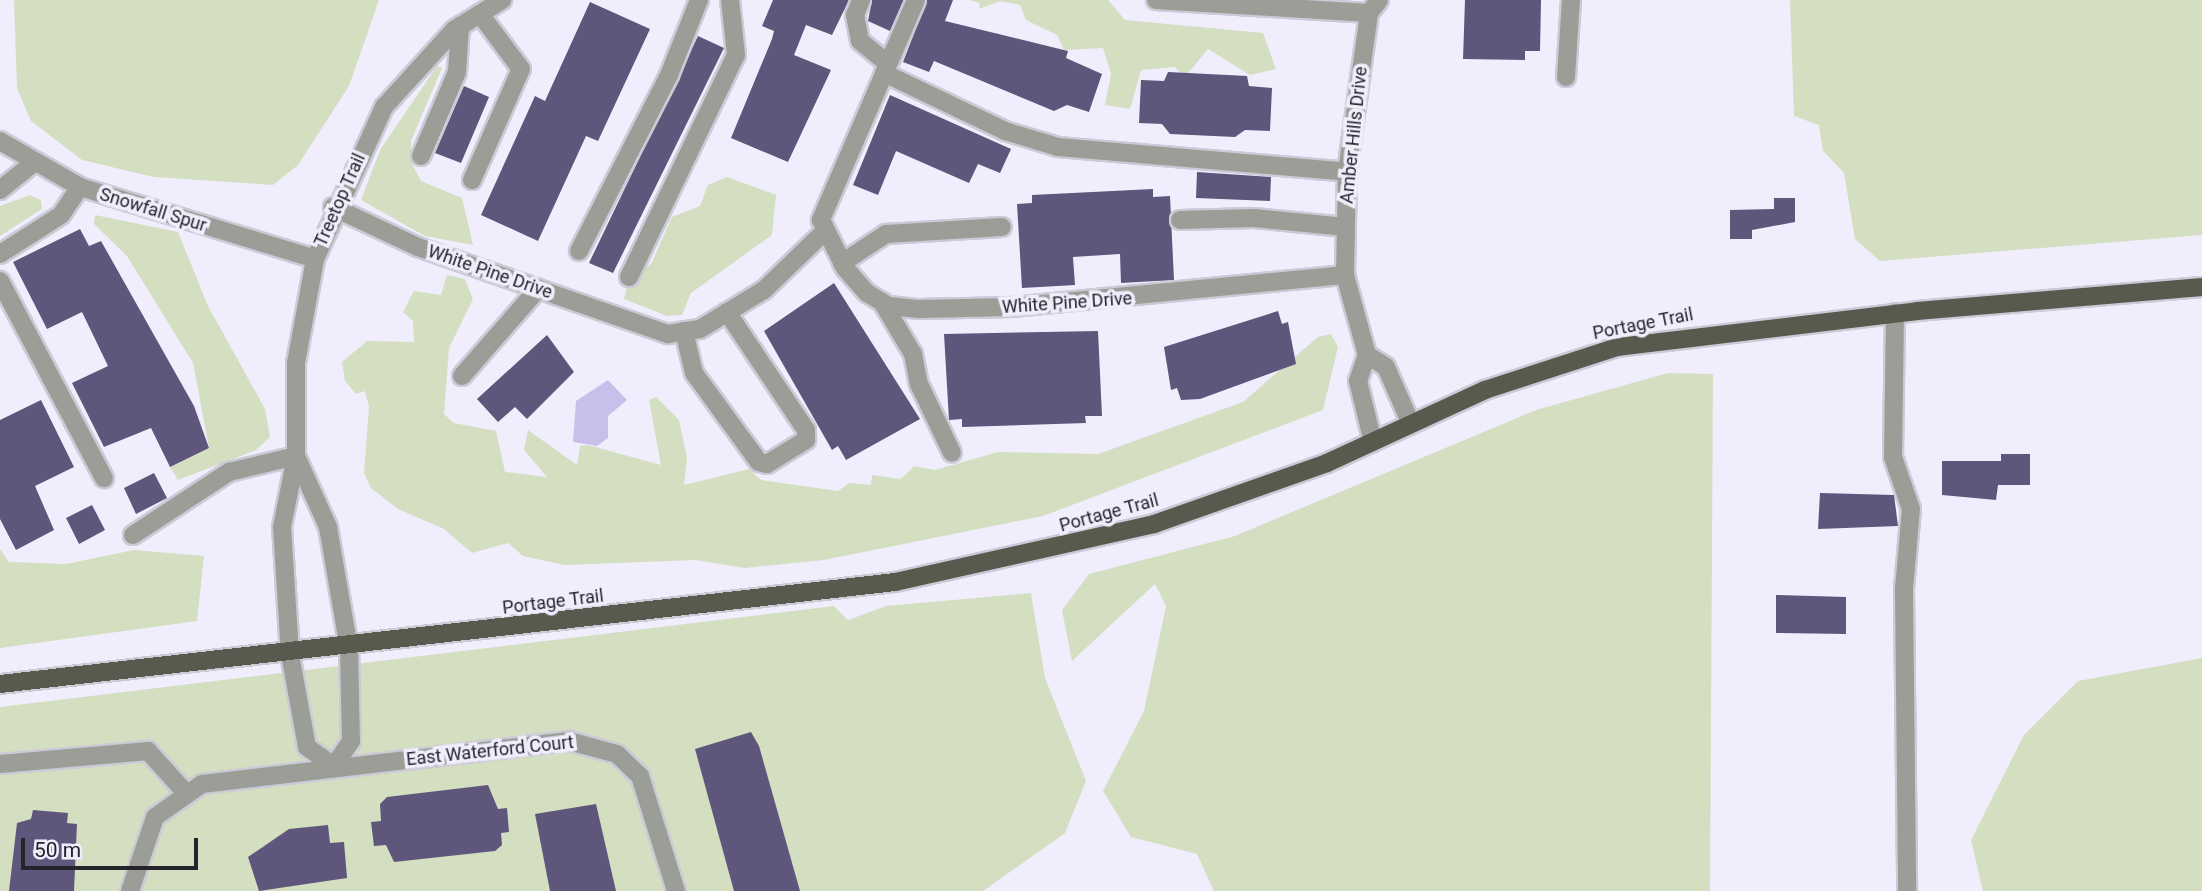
<!DOCTYPE html>
<style>
body{margin:0}
#map{position:relative;width:2202px;height:891px;overflow:hidden;background:#f0eefd;font-family:Roboto,sans-serif}
div>[style]{position:absolute}
[style*='--x']{left:calc(var(--x)*1px);top:calc(var(--y)*1px);width:calc(var(--w)*1px);rotate:calc(var(--a)*1deg)}
.green>*{inset:0;background:#d4dec0}
.water>*{inset:0;background:#c8bfeb}
.building>*{inset:0;background:#5e567b}
.roads{filter:drop-shadow(2px 0 #cccad7) drop-shadow(-2px 0 #cccad7) drop-shadow(0 2px #cccad7) drop-shadow(0 -2px #cccad7)}
.minor>*{height:18px;margin:-9px;padding:0 9px;transform-origin:9px;border-radius:9px;background:#9b9e96}
.major>*{height:18px;margin:-9px;padding:0 9px;transform-origin:9px;border-radius:9px;background:#575b4e}
span{translate:-50% -50%;white-space:nowrap;text-align:center;line-height:1.15;-webkit-text-stroke:7px #f0eefd;paint-order:stroke}
.street-label{font-size:18px;color:#26242b}
.scale{position:absolute;left:21px;top:838px;width:177px;height:32px;box-sizing:border-box;border:4px solid #26242b;border-top:0;padding-left:9px;font-size:21px;line-height:24px;white-space:nowrap;color:#26242b;-webkit-text-stroke:5px #f0eefd;paint-order:stroke}
</style>
<div id="map">
<div class="green">
<i style="clip-path:polygon(14px 0,379px 0,349px 86px,298px 165px,273px 185px,154px 177px,82px 160px,31px 121px,17px 88px)"></i>
<i style="clip-path:polygon(969px 0,1108px 0,1125px 20px,1263px 33px,1276px 69px,1250px 75px,1208px 49px,1185px 77px,1175px 67px,1141px 70px,1130px 109px,1105px 105px,1111px 74px,1103px 48px,1064px 50px,1057px 35px,1026px 20px,1020px 5px,1000px 1px,979px 9px,980px 3px)"></i>
<i style="clip-path:polygon(1790px 0,2202px 0,2202px 235px,1880px 261px,1855px 239px,1844px 173px,1823px 151px,1819px 125px,1794px 116px)"></i>
<i style="clip-path:polygon(437px 66px,442px 68px,411px 141px,411px 162px,421px 181px,462px 198px,473px 245px,425px 236px,361px 200px,380px 150px)"></i>
<i style="clip-path:polygon(727px 177px,776px 195px,772px 235px,691px 293px,682px 315px,667px 316px,624px 299px,629px 277px,651px 264px,672px 217px,700px 206px,708px 185px)"></i>
<i style="clip-path:polygon(30px 195px,41px 200px,42px 209px,0 236px,0 206px)"></i>
<i style="clip-path:polygon(95px 215px,178px 232px,208px 306px,265px 409px,270px 437px,256px 450px,178px 480px,170px 467px,209px 448px,193px 363px,127px 256px,94px 224px)"></i>
<i style="clip-path:polygon(447px 275px,465px 279px,473px 299px,449px 348px,444px 414px,454px 423px,496px 431px,505px 472px,547px 477px,524px 450px,528px 430px,577px 465px,580px 446px,588px 445px,661px 465px,649px 400px,656px 397px,679px 420px,687px 458px,684px 485px,749px 469px,761px 480px,838px 491px,849px 483px,871px 485px,872px 475px,901px 479px,914px 466px,935px 470px,998px 452px,1098px 454px,1243px 402px,1318px 337px,1331px 334px,1338px 347px,1323px 410px,1043px 516px,824px 560px,745px 568px,695px 560px,564px 565px,523px 556px,508px 543px,472px 553px,444px 529px,398px 509px,371px 488px,364px 473px,369px 407px,365px 391px,356px 394px,345px 381px,342px 362px,367px 341px,414px 342px,413px 321px,403px 312px,409px 300px,414px 291px,441px 295px)"></i>
<i style="clip-path:polygon(1668px 373px,1713px 374px,1710px 891px,1214px 891px,1197px 854px,1131px 837px,1103px 791px,1144px 711px,1166px 606px,1155px 584px,1072px 661px,1062px 610px,1089px 574px,1235px 536px,1536px 410px)"></i>
<i style="clip-path:polygon(0 549px,9px 562px,66px 564px,134px 550px,204px 556px,197px 621px,0 648px)"></i>
<i style="clip-path:polygon(1031px 593px,1045px 678px,1086px 781px,1065px 833px,983px 891px,0 891px,0 707px,834px 606px,848px 620px,886px 606px)"></i>
<i style="clip-path:polygon(2202px 658px,2202px 891px,1983px 891px,1971px 840px,2024px 735px,2078px 681px)"></i>
</div>
<div class="water">
<i style="clip-path:polygon(608px 380px,627px 400px,608px 416px,608px 438px,597px 446px,573px 442px,576px 401px)"></i>
</div>
<div class="building">
<i style="clip-path:polygon(773px 0,849px 0,832px 35px,806px 25px,794px 55px,831px 70px,788px 162px,731px 138px,772px 39px,774px 31px,762px 26px)"></i>
<i style="clip-path:polygon(872px 0,904px 0,890px 31px,868px 21px)"></i>
<i style="clip-path:polygon(927px 0,953px 0,945px 21px,1068px 51px,1066px 58px,1102px 74px,1089px 112px,1067px 105px,1054px 111px,934px 61px,929px 72px,903px 62px)"></i>
<i style="clip-path:polygon(1465px 0,1541px 0,1540px 51px,1525px 51px,1525px 60px,1463px 59px)"></i>
<i style="clip-path:polygon(590px 2px,650px 29px,598px 141px,586px 136px,538px 241px,481px 215px,535px 96px,545px 101px)"></i>
<i style="clip-path:polygon(698px 36px,724px 48px,613px 273px,589px 263px)"></i>
<i style="clip-path:polygon(1168px 72px,1247px 76px,1249px 86px,1272px 88px,1270px 131px,1245px 130px,1235px 137px,1170px 134px,1162px 124px,1139px 123px,1141px 80px,1164px 81px)"></i>
<i style="clip-path:polygon(464px 86px,489px 97px,461px 163px,435px 153px)"></i>
<i style="clip-path:polygon(890px 95px,1011px 149px,1000px 173px,978px 164px,969px 183px,896px 151px,878px 195px,853px 185px)"></i>
<i style="clip-path:polygon(1197px 172px,1271px 177px,1270px 201px,1196px 198px)"></i>
<i style="clip-path:polygon(1153px 189px,1153px 197px,1170px 196px,1174px 280px,1121px 283px,1120px 254px,1073px 257px,1075px 285px,1022px 288px,1017px 204px,1032px 203px,1032px 195px)"></i>
<i style="clip-path:polygon(1774px 198px,1795px 198px,1795px 222px,1752px 230px,1752px 239px,1730px 239px,1730px 210px,1774px 209px)"></i>
<i style="clip-path:polygon(80px 229px,89px 246px,101px 241px,194px 406px,209px 448px,170px 467px,151px 428px,104px 447px,72px 383px,108px 366px,82px 312px,47px 329px,13px 262px)"></i>
<i style="clip-path:polygon(834px 283px,920px 419px,846px 460px,838px 446px,832px 450px,764px 331px)"></i>
<i style="clip-path:polygon(1278px 311px,1282px 324px,1288px 322px,1296px 364px,1200px 399px,1181px 400px,1177px 388px,1171px 390px,1164px 347px)"></i>
<i style="clip-path:polygon(1098px 331px,1102px 416px,1085px 416px,1086px 423px,962px 427px,962px 419px,949px 420px,944px 334px)"></i>
<i style="clip-path:polygon(547px 335px,574px 372px,527px 419px,515px 407px,498px 422px,477px 399px)"></i>
<i style="clip-path:polygon(41px 400px,74px 467px,35px 486px,54px 530px,16px 550px,0 519px,0 420px)"></i>
<i style="clip-path:polygon(2001px 454px,2030px 454px,2030px 485px,1998px 485px,1996px 500px,1942px 495px,1942px 461px,2001px 461px)"></i>
<i style="clip-path:polygon(154px 473px,167px 498px,136px 514px,124px 488px)"></i>
<i style="clip-path:polygon(1820px 493px,1894px 495px,1898px 526px,1818px 529px)"></i>
<i style="clip-path:polygon(92px 505px,105px 530px,79px 544px,66px 518px)"></i>
<i style="clip-path:polygon(1776px 595px,1846px 597px,1846px 634px,1776px 633px)"></i>
<i style="clip-path:polygon(751px 732px,759px 746px,800px 891px,734px 891px,695px 749px)"></i>
<i style="clip-path:polygon(488px 785px,498px 809px,507px 808px,509px 832px,501px 833px,502px 845px,495px 851px,394px 862px,386px 845px,374px 846px,371px 822px,381px 821px,380px 804px,387px 797px)"></i>
<i style="clip-path:polygon(596px 804px,616px 891px,550px 891px,535px 814px)"></i>
<i style="clip-path:polygon(33px 810px,68px 813px,67px 823px,77px 824px,74px 891px,9px 891px,17px 823px,31px 819px)"></i>
<i style="clip-path:polygon(328px 825px,330px 843px,344px 842px,347px 878px,259px 891px,248px 857px,289px 829px)"></i>
</div>
<div class="roads">
<div class="minor">
<i style="--x:861;--y:0;--w:16;--a:112"></i>
<i style="--x:855;--y:15;--w:26;--a:79"></i>
<i style="--x:860;--y:41;--w:36;--a:39"></i>
<i style="--x:916;--y:0;--w:240;--a:113.4"></i>
<i style="--x:821;--y:220;--w:54;--a:63.4"></i>
<i style="--x:845;--y:268;--w:33;--a:49"></i>
<i style="--x:867;--y:293;--w:26;--a:31"></i>
<i style="--x:889;--y:306;--w:30;--a:6"></i>
<i style="--x:919;--y:309;--w:93;--a:-1.2"></i>
<i style="--x:1012;--y:307;--w:335;--a:-5.5"></i>
<i style="--x:1156;--y:0;--w:213;--a:3.5"></i>
<i style="--x:884;--y:73;--w:134;--a:25.6"></i>
<i style="--x:1005;--y:131;--w:55;--a:16.8"></i>
<i style="--x:1058;--y:147;--w:290;--a:4.9"></i>
<i style="--x:1566;--y:77;--w:77;--a:-86.3"></i>
<i style="--x:0;--y:141;--w:92;--a:29.9"></i>
<i style="--x:80;--y:187;--w:246;--a:17"></i>
<i style="--x:421;--y:156;--w:91;--a:-66.8"></i>
<i style="--x:457;--y:72;--w:46;--a:-86.3"></i>
<i style="--x:472;--y:180;--w:121;--a:-66.2"></i>
<i style="--x:521;--y:69;--w:69;--a:-126.7"></i>
<i style="--x:0;--y:190;--w:41;--a:-39.1"></i>
<i style="--x:333;--y:207;--w:94;--a:25.2"></i>
<i style="--x:418;--y:247;--w:265;--a:19.2"></i>
<i style="--x:668;--y:334;--w:32;--a:-9"></i>
<i style="--x:700;--y:329;--w:75;--a:-31.4"></i>
<i style="--x:764;--y:290;--w:83;--a:-44"></i>
<i style="--x:1180;--y:220;--w:74;--a:-1.5"></i>
<i style="--x:1254;--y:218;--w:92;--a:5.6"></i>
<i style="--x:579;--y:251;--w:198;--a:-62.9"></i>
<i style="--x:669;--y:75;--w:81;--a:-68.2"></i>
<i style="--x:0;--y:254;--w:72;--a:-32.6"></i>
<i style="--x:61;--y:215;--w:34;--a:-56"></i>
<i style="--x:842;--y:263;--w:53;--a:-33.4"></i>
<i style="--x:886;--y:234;--w:116;--a:-3.5"></i>
<i style="--x:629;--y:277;--w:246;--a:-64.3"></i>
<i style="--x:736;--y:55;--w:55;--a:-96.2"></i>
<i style="--x:0;--y:281;--w:223;--a:62.2"></i>
<i style="--x:882;--y:302;--w:61;--a:59.2"></i>
<i style="--x:913;--y:354;--w:31;--a:79"></i>
<i style="--x:919;--y:384;--w:76;--a:64.4"></i>
<i style="--x:1895;--y:313;--w:144;--a:90.8"></i>
<i style="--x:1893;--y:457;--w:55;--a:70.9"></i>
<i style="--x:1911;--y:509;--w:80;--a:95"></i>
<i style="--x:1904;--y:589;--w:302;--a:89.4"></i>
<i style="--x:684;--y:331;--w:43;--a:76.6"></i>
<i style="--x:694;--y:373;--w:110;--a:53.9"></i>
<i style="--x:759;--y:462;--w:8;--a:14"></i>
<i style="--x:767;--y:464;--w:46;--a:-31.6"></i>
<i style="--x:806;--y:440;--w:10;--a:-90"></i>
<i style="--x:806;--y:430;--w:142;--a:-123.8"></i>
<i style="--x:1367;--y:355;--w:22;--a:32"></i>
<i style="--x:1386;--y:367;--w:62;--a:66.3"></i>
<i style="--x:462;--y:376;--w:116;--a:-48.9"></i>
<i style="--x:1373;--y:442;--w:63;--a:-103.8"></i>
<i style="--x:1358;--y:381;--w:28;--a:-71"></i>
<i style="--x:1367;--y:355;--w:83;--a:-105.4"></i>
<i style="--x:1345;--y:275;--w:103;--a:-88.9"></i>
<i style="--x:1347;--y:172;--w:161;--a:-82.1"></i>
<i style="--x:1369;--y:13;--w:16;--a:-52"></i>
<i style="--x:296;--y:456;--w:78;--a:65.7"></i>
<i style="--x:328;--y:527;--w:123;--a:80.2"></i>
<i style="--x:349;--y:648;--w:93;--a:88.8"></i>
<i style="--x:351;--y:741;--w:30;--a:124"></i>
<i style="--x:334;--y:766;--w:33;--a:-145"></i>
<i style="--x:307;--y:747;--w:95;--a:-100.4"></i>
<i style="--x:290;--y:654;--w:127;--a:-93.6"></i>
<i style="--x:282;--y:527;--w:72;--a:-78.8"></i>
<i style="--x:296;--y:456;--w:93;--a:-90"></i>
<i style="--x:296;--y:363;--w:106;--a:-79.6"></i>
<i style="--x:315;--y:259;--w:167;--a:-65.6"></i>
<i style="--x:384;--y:107;--w:104;--a:-47.7"></i>
<i style="--x:454;--y:30;--w:57;--a:-32"></i>
<i style="--x:133;--y:535;--w:115;--a:-33.3"></i>
<i style="--x:229;--y:472;--w:69;--a:-13.4"></i>
<i style="--x:0;--y:764;--w:149;--a:-5"></i>
<i style="--x:148;--y:751;--w:54;--a:48"></i>
<i style="--x:130;--y:891;--w:78;--a:-71.3"></i>
<i style="--x:155;--y:817;--w:57;--a:-35.1"></i>
<i style="--x:202;--y:784;--w:370;--a:-6.7"></i>
<i style="--x:569;--y:741;--w:50;--a:15.2"></i>
<i style="--x:617;--y:754;--w:32;--a:44"></i>
<i style="--x:640;--y:776;--w:121;--a:72.6"></i>
</div>
<div class="major">
<i style="--x:0;--y:684;--w:901;--a:-6.5"></i>
<i style="--x:895;--y:582;--w:265;--a:-12.6"></i>
<i style="--x:1154;--y:524;--w:183;--a:-19.4"></i>
<i style="--x:1327;--y:463;--w:174;--a:-24.8"></i>
<i style="--x:1485;--y:390;--w:139;--a:-18"></i>
<i style="--x:1617;--y:347;--w:302;--a:-6.8"></i>
<i style="--x:1917;--y:311;--w:286;--a:-4.8"></i>
</div>
</div>
<div class="street-label">
<span style="left:1354px;top:135px;rotate:-84deg">Amber Hills Drive</span>
<span style="left:340px;top:200px;rotate:-66deg">Treetop Trail</span>
<span style="left:153px;top:210px;rotate:17deg">Snowfall Spur</span>
<span style="left:490px;top:272px;rotate:19deg">White Pine Drive</span>
<span style="left:1067px;top:303px;rotate:-4deg">White Pine Drive</span>
<span style="left:1643px;top:324px;rotate:-11deg">Portage Trail</span>
<span style="left:1109px;top:513px;rotate:-15deg">Portage Trail</span>
<span style="left:553px;top:602px;rotate:-7deg">Portage Trail</span>
<span style="left:490px;top:751px;rotate:-6deg">East Waterford Court</span>
</div>
<div class="scale">50 m</div>
</div>
